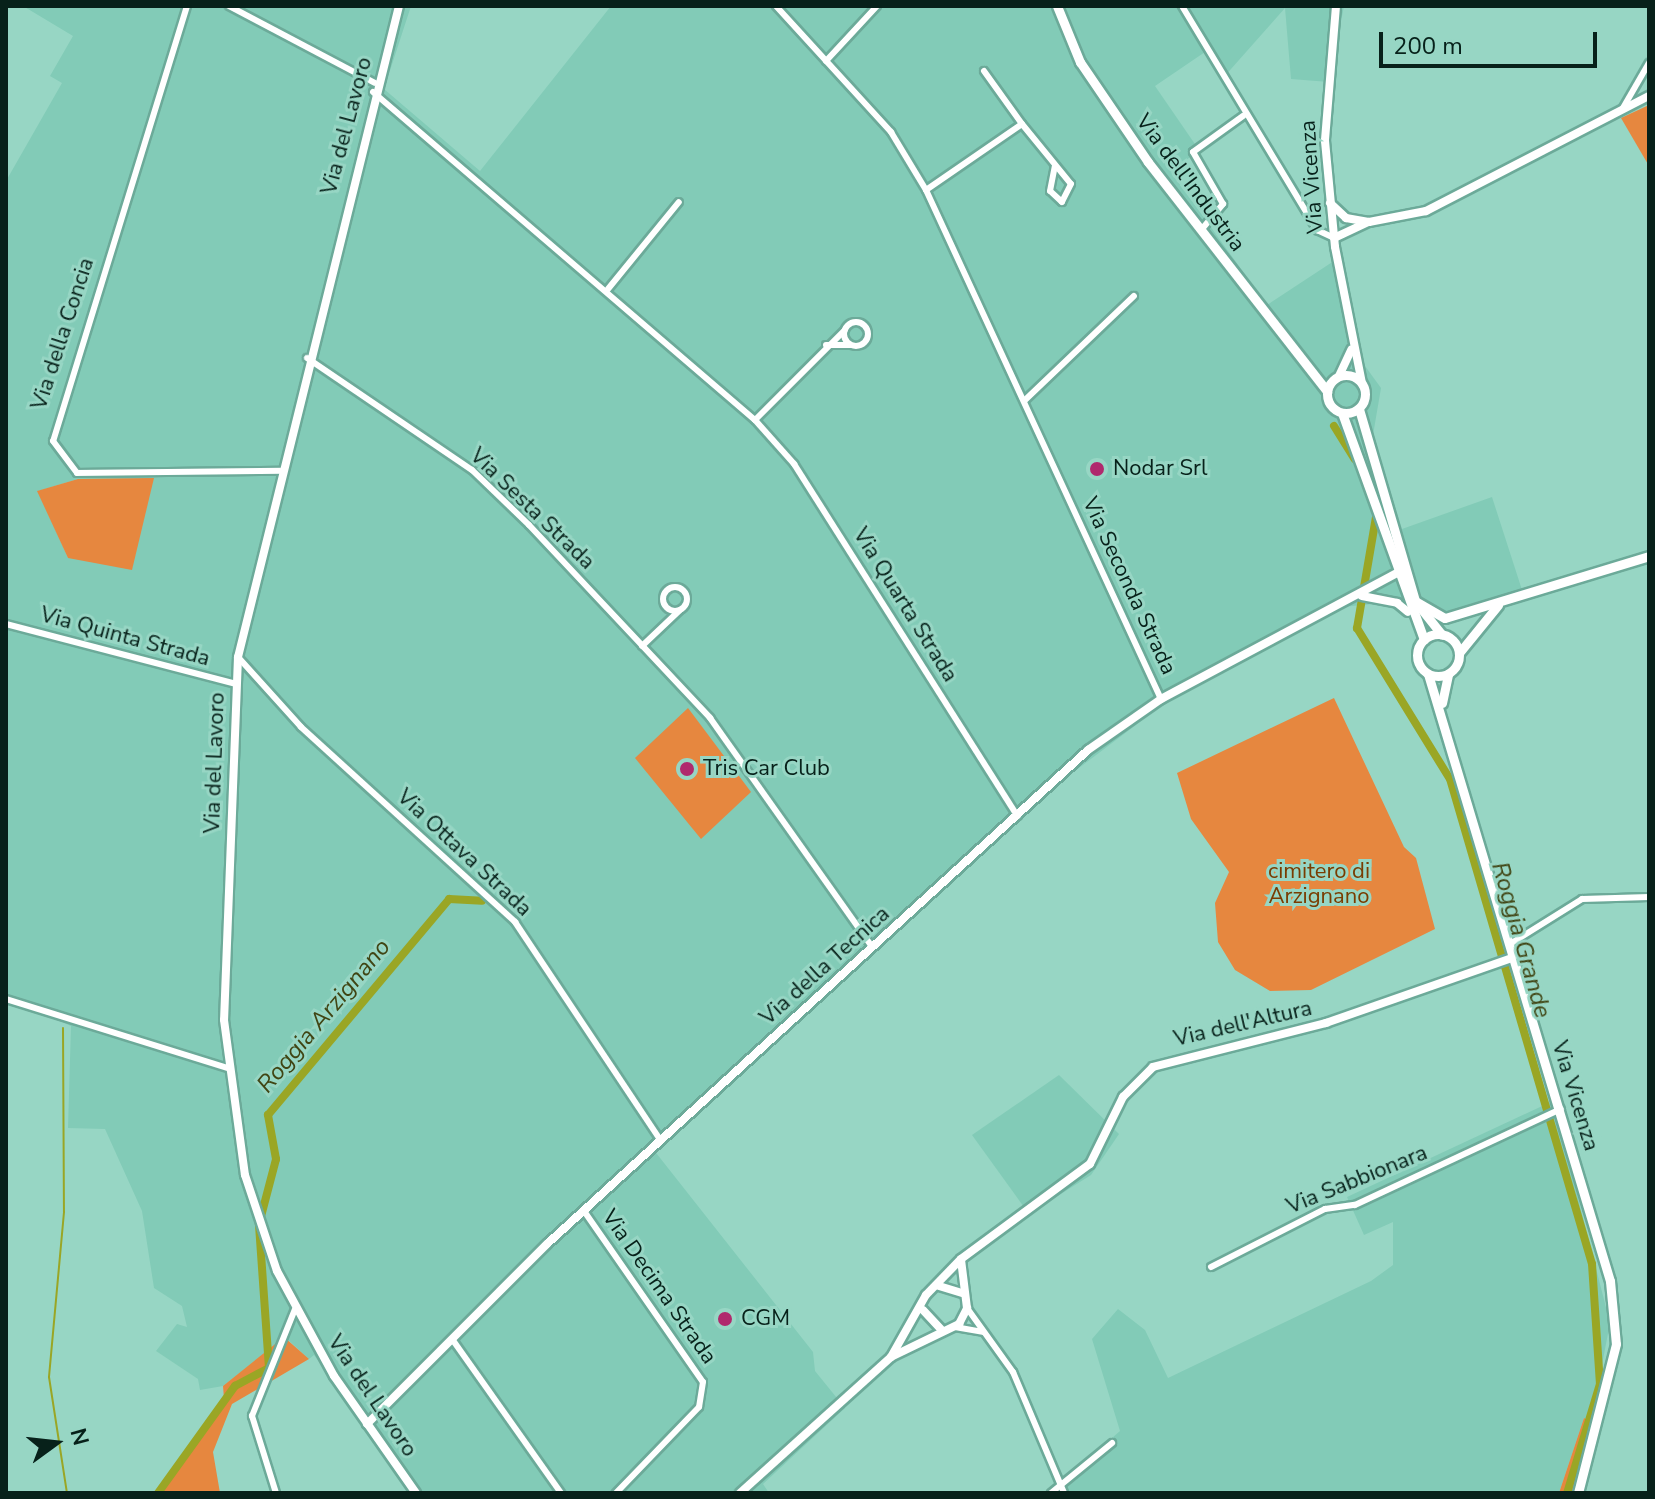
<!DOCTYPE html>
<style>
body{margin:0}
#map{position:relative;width:1655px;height:1499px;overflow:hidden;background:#97d6c4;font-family:"Nunito Sans",sans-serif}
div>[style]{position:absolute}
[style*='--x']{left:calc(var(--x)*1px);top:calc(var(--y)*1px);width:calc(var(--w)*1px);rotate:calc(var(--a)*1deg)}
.built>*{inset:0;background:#82cbb7}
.green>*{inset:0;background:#e6873f}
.stream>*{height:2px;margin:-1px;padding:0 1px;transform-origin:1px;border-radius:1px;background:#9aa625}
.canal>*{height:8px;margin:-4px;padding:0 4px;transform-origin:4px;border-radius:4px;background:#9aa625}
.roads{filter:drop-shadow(2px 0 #6caa99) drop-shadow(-2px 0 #6caa99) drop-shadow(0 2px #6caa99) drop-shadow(0 -2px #6caa99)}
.minor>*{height:6px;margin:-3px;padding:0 3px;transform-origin:3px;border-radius:3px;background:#fff}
.minor>.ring{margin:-3px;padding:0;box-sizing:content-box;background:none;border:6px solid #fff;border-radius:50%}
.tertiary>*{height:8px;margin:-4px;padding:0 4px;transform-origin:4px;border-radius:4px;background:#fff}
.secondary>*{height:9px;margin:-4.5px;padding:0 4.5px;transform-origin:4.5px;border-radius:4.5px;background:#fff}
.secondary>.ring{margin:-4.5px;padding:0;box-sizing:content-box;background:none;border:9px solid #fff;border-radius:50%}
.dots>*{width:22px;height:22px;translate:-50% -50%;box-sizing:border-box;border:4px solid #97d6c4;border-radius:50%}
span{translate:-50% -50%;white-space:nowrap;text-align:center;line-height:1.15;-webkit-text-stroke:6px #97d6c4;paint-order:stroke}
.street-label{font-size:22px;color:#07211a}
.poi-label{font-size:22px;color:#07211a}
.left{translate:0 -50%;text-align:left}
.park-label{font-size:22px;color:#793c01}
.water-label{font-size:24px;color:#404514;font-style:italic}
.frame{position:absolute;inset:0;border:8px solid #07211a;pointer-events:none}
.north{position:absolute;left:16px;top:1403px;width:80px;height:80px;-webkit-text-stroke:6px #97d6c4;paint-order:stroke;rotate:75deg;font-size:22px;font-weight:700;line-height:32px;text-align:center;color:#07211a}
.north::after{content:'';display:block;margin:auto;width:28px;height:36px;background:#07211a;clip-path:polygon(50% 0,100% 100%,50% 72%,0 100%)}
.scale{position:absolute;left:1379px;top:32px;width:218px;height:36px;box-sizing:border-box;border:4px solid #07211a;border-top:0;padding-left:10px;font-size:24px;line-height:28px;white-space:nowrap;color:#07211a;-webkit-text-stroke:6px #97d6c4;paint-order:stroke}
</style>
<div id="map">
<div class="built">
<i style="clip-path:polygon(evenodd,23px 6px,411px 6px,384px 89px,480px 171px,611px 6px,1344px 6px,1329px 82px,1291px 79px,1285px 8px,1223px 78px,1205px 52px,1155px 86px,1199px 150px,1171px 172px,1267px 305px,1343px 255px,1357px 355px,1381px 388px,1373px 435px,1402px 529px,1492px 497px,1522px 590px,1443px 613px,1382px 603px,1342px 607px,1173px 697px,1067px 777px,653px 1149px,813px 1352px,815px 1371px,845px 1408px,763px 1484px,769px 1493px,415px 1493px,314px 1355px,309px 1359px,285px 1337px,223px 1386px,200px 1390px,198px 1379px,156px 1351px,177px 1324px,187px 1327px,182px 1306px,154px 1288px,142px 1211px,105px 1129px,68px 1128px,71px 1026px,6px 997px,6px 181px,62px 83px,50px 76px,73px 36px,23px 6px,78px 479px,95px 482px,68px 558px,38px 491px,78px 479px)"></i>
<i style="clip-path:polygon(1059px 1075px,1119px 1134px,1091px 1175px,1029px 1214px,972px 1135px)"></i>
<i style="clip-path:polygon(1553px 1101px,1610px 1323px,1591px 1422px,1584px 1418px,1559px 1493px,1049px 1493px,1120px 1431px,1092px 1339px,1118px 1309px,1145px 1330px,1168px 1378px,1371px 1281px,1393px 1265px,1393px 1222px,1364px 1235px,1347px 1197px)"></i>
</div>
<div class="green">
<i style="clip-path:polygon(1649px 105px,1649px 166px,1621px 118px)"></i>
<i style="clip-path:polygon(154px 478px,132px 570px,68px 558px,37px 491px,78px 479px)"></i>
<i style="clip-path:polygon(1334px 698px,1404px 847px,1416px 858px,1435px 929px,1311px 990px,1270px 991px,1235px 970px,1218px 942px,1215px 903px,1229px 872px,1191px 819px,1177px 773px)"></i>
<i style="clip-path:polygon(688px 708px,751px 792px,701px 839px,635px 758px)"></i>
<i style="clip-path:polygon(284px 1337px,309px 1359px,232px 1404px,213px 1452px,220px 1493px,157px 1493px,224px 1399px,223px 1386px)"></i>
<i style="clip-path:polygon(1584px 1418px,1591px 1422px,1573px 1493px,1559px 1493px)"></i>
</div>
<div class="stream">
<i style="--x:63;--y:1028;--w:184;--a:89.7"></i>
<i style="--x:64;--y:1212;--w:166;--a:95.2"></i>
<i style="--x:49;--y:1377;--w:117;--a:81.2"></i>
</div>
<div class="canal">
<i style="--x:1334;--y:426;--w:39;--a:58"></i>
<i style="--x:1376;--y:517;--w:113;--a:99.7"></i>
<i style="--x:1357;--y:628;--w:177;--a:58.4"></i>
<i style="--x:1450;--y:779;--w:505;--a:73.68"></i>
<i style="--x:1592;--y:1264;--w:120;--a:86.2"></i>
<i style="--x:1600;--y:1384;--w:114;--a:106.8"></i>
<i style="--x:158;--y:1493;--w:132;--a:-54.3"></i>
<i style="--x:235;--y:1386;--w:38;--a:-28"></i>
<i style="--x:269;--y:1368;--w:144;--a:-94"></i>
<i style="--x:259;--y:1224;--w:67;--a:-75.3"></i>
<i style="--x:276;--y:1159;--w:45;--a:-100.3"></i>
<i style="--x:268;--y:1115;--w:282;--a:-50"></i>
<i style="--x:449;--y:899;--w:33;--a:3"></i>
</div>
<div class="roads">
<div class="minor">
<i style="--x:187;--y:6;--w:455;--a:107.1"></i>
<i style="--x:53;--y:441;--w:40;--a:53"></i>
<i style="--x:77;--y:473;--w:203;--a:-0.6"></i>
<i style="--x:229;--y:6;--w:165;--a:27.8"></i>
<i style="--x:776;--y:6;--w:171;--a:47.6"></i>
<i style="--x:891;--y:132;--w:68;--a:58.9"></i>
<i style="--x:926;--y:190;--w:561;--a:65.22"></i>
<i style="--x:1182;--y:6;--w:262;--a:58.9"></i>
<i style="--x:1317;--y:230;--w:19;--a:25"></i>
<i style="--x:826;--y:61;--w:75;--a:-47.2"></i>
<i style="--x:984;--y:71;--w:65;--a:54.4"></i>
<i style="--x:373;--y:92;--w:503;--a:40.65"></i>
<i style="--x:755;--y:420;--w:59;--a:48.4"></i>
<i style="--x:794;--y:464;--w:417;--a:57.6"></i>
<i style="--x:1623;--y:108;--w:52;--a:-60"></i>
<i style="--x:926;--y:190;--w:116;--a:-34.5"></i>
<i style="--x:1022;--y:124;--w:77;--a:50.8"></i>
<i style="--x:1071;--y:184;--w:20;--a:117"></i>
<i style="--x:1062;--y:202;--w:16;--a:-137"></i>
<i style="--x:1050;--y:191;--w:25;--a:-79"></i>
<i style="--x:1202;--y:229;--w:33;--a:-50"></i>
<i style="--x:1223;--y:204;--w:60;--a:-120"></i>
<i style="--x:1193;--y:152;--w:62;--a:-35.8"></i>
<i style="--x:608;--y:289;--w:112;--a:-50.8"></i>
<i class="ring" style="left:844px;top:322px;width:18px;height:18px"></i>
<i style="--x:826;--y:345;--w:24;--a:0"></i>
<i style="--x:307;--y:358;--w:199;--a:34.2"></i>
<i style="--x:472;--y:470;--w:79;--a:44"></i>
<i style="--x:529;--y:525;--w:265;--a:46.8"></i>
<i style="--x:710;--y:718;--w:281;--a:54.7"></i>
<i style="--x:1024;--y:401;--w:152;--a:-43.7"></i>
<i style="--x:755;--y:420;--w:127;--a:-45"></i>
<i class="ring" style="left:663px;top:587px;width:18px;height:18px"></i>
<i style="--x:6;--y:624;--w:238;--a:14.6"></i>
<i style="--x:642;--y:646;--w:52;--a:-43.5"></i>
<i style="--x:238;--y:657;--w:94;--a:48"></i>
<i style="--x:301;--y:727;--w:290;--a:42.3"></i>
<i style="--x:515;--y:922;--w:263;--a:56.3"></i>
<i style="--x:1510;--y:944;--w:85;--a:-32"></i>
<i style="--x:1582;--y:899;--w:67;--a:-1.7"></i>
<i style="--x:6;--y:999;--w:232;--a:17.3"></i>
<i style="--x:584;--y:1211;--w:208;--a:55.2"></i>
<i style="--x:703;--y:1382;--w:25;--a:99"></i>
<i style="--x:699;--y:1407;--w:120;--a:134"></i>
<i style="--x:1211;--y:1267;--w:128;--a:-27"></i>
<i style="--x:1325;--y:1209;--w:30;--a:-8"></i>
<i style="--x:1355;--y:1205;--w:227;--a:-25"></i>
<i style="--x:967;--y:1308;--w:79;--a:54.3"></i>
<i style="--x:1013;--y:1372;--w:131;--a:67.1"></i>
<i style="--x:955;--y:1327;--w:28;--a:10"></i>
<i style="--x:452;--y:1339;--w:189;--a:54.7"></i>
<i style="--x:276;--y:1493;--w:81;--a:-107.3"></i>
<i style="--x:252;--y:1416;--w:115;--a:-68.1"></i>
<i style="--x:1051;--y:1493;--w:79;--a:-39.3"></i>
</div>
<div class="tertiary">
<i style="--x:399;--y:6;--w:671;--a:103.89"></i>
<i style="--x:238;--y:657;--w:363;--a:92.2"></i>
<i style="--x:224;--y:1020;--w:156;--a:82.3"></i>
<i style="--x:245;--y:1175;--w:101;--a:71.6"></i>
<i style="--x:277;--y:1271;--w:119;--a:61.5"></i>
<i style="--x:334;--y:1376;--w:143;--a:55"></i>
<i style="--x:1336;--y:6;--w:135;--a:94.7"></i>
<i style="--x:1325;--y:141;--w:106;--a:84.6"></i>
<i style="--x:1335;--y:247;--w:139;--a:78.8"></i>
<i style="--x:1330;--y:203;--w:22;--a:43"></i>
<i style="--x:1346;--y:218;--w:23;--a:10"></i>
<i style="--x:1369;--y:222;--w:58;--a:-10.9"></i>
<i style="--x:1426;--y:211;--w:251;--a:-27.3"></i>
<i style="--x:1334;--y:238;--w:38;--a:-25"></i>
<i style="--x:1339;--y:376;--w:29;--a:-65"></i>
<i style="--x:1362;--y:596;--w:36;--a:11"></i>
<i style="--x:1397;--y:603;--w:14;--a:39"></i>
<i style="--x:939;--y:1286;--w:24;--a:17"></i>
<i style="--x:923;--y:1310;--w:26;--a:47"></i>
<i style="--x:891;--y:1357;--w:71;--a:-60.6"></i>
<i style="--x:926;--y:1295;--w:50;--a:-45.8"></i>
<i style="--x:961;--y:1259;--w:160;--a:-36.4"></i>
<i style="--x:1090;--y:1164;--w:75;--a:-63.8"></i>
<i style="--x:1123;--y:1097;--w:42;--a:-45"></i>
<i style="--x:1153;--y:1067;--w:179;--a:-14.3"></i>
<i style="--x:1326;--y:1023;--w:199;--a:-19.3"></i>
<i style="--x:367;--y:1424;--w:255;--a:-45"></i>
<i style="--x:547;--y:1244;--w:733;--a:-42.4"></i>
<i style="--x:1088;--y:750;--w:89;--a:-34.9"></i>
<i style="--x:1161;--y:699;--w:268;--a:-28.1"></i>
<i style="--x:740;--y:1493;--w:203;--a:-42"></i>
<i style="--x:891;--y:1357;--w:76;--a:-25.9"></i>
<i style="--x:959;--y:1324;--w:18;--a:-63"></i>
<i style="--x:967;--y:1308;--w:48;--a:-97.1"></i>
</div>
<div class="secondary">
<i style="--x:1057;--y:6;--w:61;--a:67.7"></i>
<i style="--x:1080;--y:62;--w:121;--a:55.8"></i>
<i style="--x:1148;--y:162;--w:291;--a:52"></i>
<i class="ring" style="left:1327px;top:375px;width:29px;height:29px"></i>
<i style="--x:1359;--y:409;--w:200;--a:73.7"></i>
<i style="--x:1415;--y:601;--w:43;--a:51.5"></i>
<i style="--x:1342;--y:413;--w:241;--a:70.1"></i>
<i style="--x:1415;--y:601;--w:34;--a:30"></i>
<i style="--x:1445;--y:618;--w:213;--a:-16.9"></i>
<i class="ring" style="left:1417px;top:634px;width:33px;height:33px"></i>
<i style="--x:1459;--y:653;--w:62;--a:-50.9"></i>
<i style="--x:1428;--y:674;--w:634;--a:73.31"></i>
<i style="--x:1610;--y:1281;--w:63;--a:84.6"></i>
<i style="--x:1616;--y:1344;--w:154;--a:104.3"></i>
<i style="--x:1442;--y:703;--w:30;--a:-78"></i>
</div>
</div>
<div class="dots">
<i style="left:1097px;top:469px;background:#b0296d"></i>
<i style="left:687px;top:769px;background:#b0296d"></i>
<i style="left:725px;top:1319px;background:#b0296d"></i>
</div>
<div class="street-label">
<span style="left:347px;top:126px;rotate:-75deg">Via del Lavoro</span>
<span style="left:1312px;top:177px;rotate:-94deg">Via Vicenza</span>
<span style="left:1190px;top:183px;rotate:53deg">Via dell'Industria</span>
<span style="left:63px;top:334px;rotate:-72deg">Via della Concia</span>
<span style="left:532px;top:509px;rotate:44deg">Via Sesta Strada</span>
<span style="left:1129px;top:586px;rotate:65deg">Via Seconda Strada</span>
<span style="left:905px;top:605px;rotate:58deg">Via Quarta Strada</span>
<span style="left:125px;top:637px;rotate:15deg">Via Quinta Strada</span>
<span style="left:215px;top:763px;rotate:-88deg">Via del Lavoro</span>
<span style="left:464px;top:853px;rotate:43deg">Via Ottava Strada</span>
<span style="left:825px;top:966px;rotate:-42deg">Via della Tecnica</span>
<span style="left:1243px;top:1024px;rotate:-13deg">Via dell'Altura</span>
<span style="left:1575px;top:1096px;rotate:73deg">Via Vicenza</span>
<span style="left:1357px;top:1180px;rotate:-22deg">Via Sabbionara</span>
<span style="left:659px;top:1287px;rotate:55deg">Via Decima Strada</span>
<span style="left:372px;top:1396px;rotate:56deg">Via del Lavoro</span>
</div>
<div class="poi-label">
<span class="left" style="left:1113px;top:469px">Nodar Srl</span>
<span class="left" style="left:703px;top:769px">Tris Car Club</span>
<span class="left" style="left:741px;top:1319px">CGM</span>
</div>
<div class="park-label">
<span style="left:1319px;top:884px">cimitero di<br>Arzignano</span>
</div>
<div class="water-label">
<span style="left:1521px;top:940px;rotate:74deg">Roggia Grande</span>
<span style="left:324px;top:1016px;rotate:-50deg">Roggia Arzignano</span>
</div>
<div class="frame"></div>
<div class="north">N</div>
<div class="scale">200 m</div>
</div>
